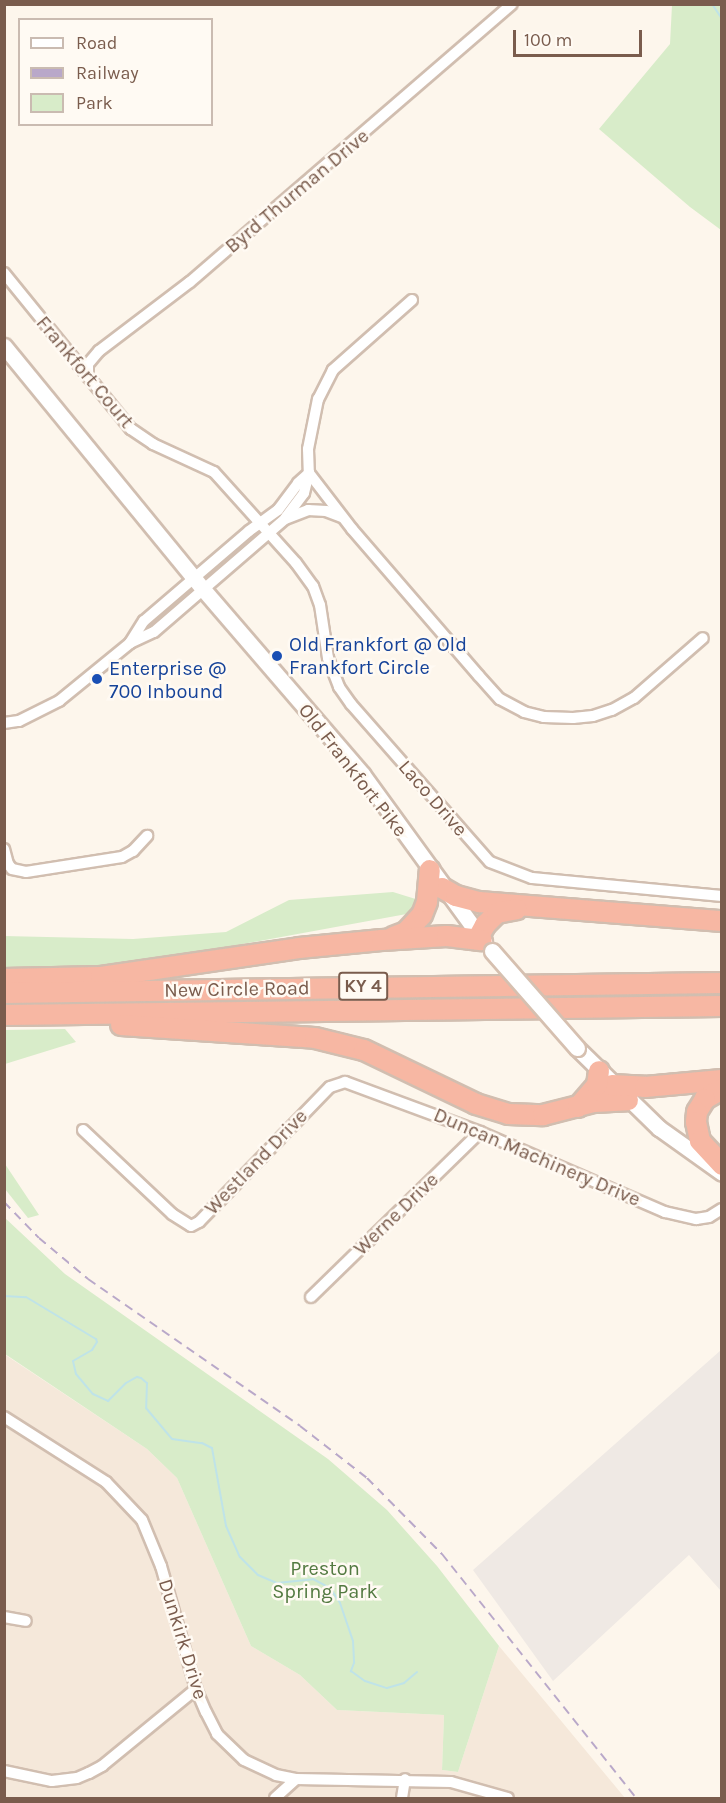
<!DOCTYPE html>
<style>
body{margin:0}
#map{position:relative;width:726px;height:1803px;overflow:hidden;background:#fdf6ec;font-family:Karla,sans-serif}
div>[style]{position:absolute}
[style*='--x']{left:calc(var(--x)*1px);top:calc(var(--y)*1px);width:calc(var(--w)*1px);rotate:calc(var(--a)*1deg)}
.residential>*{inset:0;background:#f5e8da}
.industrial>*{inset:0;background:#efe9e4}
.green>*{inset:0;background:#d8ecc9}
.stream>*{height:2px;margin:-1px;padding:0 1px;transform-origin:1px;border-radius:1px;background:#bfe3e8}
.roads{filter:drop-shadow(2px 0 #d1beb0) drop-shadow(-2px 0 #d1beb0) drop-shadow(0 2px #d1beb0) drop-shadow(0 -2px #d1beb0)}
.minor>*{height:10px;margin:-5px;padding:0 5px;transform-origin:5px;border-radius:5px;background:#fff}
.secondary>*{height:15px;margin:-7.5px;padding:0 7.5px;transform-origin:7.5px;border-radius:7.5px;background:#fff}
.motorway>*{height:20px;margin:-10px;padding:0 10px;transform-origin:10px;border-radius:10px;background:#f7b7a3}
.rail>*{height:2px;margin-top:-1px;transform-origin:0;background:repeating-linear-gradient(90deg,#b9a8c9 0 9px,transparent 0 15px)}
.bridges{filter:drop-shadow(2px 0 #d6c0b0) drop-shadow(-2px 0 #d6c0b0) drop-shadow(0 2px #d6c0b0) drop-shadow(0 -2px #d6c0b0)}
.secondary-bridge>*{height:15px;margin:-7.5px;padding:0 7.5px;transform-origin:7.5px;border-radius:7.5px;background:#fff}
.dots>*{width:16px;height:16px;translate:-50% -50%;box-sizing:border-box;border:3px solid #fffaf3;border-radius:50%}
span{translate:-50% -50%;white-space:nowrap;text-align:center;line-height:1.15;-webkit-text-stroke:5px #fffaf3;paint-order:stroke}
.shield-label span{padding:2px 4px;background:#fffaf3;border:2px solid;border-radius:4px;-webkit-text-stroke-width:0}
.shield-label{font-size:18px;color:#7a5c4d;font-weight:700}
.street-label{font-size:20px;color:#7a5c4d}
.transit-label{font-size:20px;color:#164399}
.left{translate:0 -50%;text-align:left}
.park-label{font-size:20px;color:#537a41}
.frame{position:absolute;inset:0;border:6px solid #7a5c4d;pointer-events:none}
.legend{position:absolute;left:18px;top:18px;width:195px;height:108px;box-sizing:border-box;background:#fffaf3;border:2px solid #cabbb1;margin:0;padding:8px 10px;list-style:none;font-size:18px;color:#7a5c4d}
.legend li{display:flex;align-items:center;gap:12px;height:30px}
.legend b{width:30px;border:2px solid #cabbb1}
.scale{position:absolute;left:513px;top:30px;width:129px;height:27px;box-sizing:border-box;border:3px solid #7a5c4d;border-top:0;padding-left:8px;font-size:18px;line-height:21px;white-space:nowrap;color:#7a5c4d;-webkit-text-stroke:4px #fffaf3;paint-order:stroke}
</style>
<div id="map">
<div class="residential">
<i style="clip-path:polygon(4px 1354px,147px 1449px,177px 1478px,251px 1646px,300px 1675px,337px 1710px,444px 1715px,442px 1770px,458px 1772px,499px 1646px,625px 1798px,5px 1798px)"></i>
</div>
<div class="industrial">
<i style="clip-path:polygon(721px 1350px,721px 1591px,689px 1555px,553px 1681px,473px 1570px)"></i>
</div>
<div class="green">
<i style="clip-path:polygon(672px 5px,721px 5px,721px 230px,690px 207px,599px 129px,670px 44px)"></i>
<i style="clip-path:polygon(393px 892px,422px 901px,412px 913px,232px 946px,45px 975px,5px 976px,4px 936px,133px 939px,226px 932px,289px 900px)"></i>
<i style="clip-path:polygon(65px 1029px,76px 1042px,5px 1064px,5px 1030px)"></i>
<i style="clip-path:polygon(4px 1164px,5px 1164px,39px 1215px,28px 1218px,5px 1189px)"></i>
<i style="clip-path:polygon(4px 1217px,65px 1274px,328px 1459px,387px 1510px,437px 1566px,499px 1646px,458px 1772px,442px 1770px,444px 1715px,337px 1710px,300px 1675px,251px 1646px,177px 1478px,147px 1449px,5px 1354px)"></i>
</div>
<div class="stream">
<i style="--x:712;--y:4;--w:18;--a:56"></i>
<i style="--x:4;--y:1296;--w:22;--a:3"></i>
<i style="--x:26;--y:1297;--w:82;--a:31"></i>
<i style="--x:96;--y:1339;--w:3;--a:72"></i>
<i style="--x:97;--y:1342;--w:9;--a:122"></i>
<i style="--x:92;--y:1350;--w:22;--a:150"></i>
<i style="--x:73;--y:1361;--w:13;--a:77"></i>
<i style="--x:76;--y:1374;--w:26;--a:50"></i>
<i style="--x:93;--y:1394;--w:17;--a:25"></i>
<i style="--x:108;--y:1401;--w:25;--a:-45"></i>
<i style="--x:126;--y:1383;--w:13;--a:-29"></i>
<i style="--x:137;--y:1377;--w:4;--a:14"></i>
<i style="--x:141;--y:1378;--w:8;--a:40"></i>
<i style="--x:147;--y:1383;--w:25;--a:92"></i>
<i style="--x:146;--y:1408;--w:40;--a:50"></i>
<i style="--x:172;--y:1439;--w:30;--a:8"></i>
<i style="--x:202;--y:1443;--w:11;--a:27"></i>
<i style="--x:212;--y:1448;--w:79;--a:79.8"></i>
<i style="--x:226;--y:1526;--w:34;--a:66"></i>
<i style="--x:240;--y:1557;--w:25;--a:45"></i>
<i style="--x:258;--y:1575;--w:21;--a:23"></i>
<i style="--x:277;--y:1583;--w:36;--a:-6"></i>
<i style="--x:313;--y:1579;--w:19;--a:28"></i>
<i style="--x:330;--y:1588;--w:18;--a:56"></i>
<i style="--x:340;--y:1603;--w:40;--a:71.1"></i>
<i style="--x:353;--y:1641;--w:22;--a:87"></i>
<i style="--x:354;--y:1663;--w:9;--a:111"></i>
<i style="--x:351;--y:1671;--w:17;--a:36"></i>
<i style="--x:365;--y:1681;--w:23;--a:18"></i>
<i style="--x:387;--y:1688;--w:18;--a:-16"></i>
<i style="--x:404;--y:1683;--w:17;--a:-40"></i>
</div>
<div class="roads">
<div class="minor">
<i style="--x:4;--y:273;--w:201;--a:50.9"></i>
<i style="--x:131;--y:429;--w:27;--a:34"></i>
<i style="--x:153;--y:444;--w:67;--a:24.7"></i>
<i style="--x:214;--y:472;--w:122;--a:48"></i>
<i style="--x:296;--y:563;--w:29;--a:54"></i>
<i style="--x:313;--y:586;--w:20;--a:70"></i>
<i style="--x:320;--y:605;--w:54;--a:81.4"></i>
<i style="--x:328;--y:658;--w:31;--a:69"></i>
<i style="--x:339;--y:687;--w:21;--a:55"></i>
<i style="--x:351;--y:704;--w:210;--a:48.7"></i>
<i style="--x:490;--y:862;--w:45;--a:20.9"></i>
<i style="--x:532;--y:878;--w:191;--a:5.4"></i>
<i style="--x:412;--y:300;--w:106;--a:138.5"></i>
<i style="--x:333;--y:370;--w:33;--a:117"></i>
<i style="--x:318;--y:399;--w:51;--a:101.3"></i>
<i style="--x:308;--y:449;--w:24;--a:88"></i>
<i style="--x:309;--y:473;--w:71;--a:52.5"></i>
<i style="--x:352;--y:529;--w:194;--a:49.2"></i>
<i style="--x:479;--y:676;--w:31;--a:48"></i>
<i style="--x:500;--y:699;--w:27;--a:28"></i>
<i style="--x:524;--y:712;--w:21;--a:14"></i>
<i style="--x:544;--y:717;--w:29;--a:2"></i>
<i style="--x:573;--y:718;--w:20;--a:-6"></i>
<i style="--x:593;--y:716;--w:20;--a:-18"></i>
<i style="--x:612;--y:710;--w:25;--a:-29"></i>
<i style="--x:634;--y:698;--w:91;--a:-41"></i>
<i style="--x:88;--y:377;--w:13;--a:-90"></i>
<i style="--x:88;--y:364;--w:17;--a:-50"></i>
<i style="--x:99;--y:351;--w:114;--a:-37.2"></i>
<i style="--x:190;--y:282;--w:425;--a:-40.8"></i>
<i style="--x:286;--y:517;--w:30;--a:-53"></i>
<i style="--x:304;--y:493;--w:21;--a:-76"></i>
<i style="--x:130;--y:643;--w:26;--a:-58"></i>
<i style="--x:144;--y:621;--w:138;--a:-40.6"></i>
<i style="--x:249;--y:531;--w:36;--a:-36"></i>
<i style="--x:278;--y:510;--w:34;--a:-53"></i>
<i style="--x:298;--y:483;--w:15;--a:-42"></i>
<i style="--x:4;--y:723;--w:15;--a:-8"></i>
<i style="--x:19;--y:721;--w:45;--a:-26.6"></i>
<i style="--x:59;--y:701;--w:92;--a:-39.2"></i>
<i style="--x:130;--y:643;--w:26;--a:-25"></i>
<i style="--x:154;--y:632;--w:173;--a:-40.8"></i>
<i style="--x:285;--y:519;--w:25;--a:-21"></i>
<i style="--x:308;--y:510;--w:18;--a:3"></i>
<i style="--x:326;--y:511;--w:17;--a:21"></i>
<i style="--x:4;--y:849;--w:16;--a:75"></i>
<i style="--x:8;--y:864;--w:6;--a:51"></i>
<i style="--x:12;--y:869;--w:14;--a:12"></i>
<i style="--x:26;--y:872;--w:97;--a:-8.9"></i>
<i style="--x:122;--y:857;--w:13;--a:-29"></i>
<i style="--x:133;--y:851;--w:21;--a:-47"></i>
<i style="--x:83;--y:1130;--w:122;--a:43.3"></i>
<i style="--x:172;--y:1214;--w:22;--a:32"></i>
<i style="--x:191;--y:1226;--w:9;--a:-27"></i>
<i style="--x:199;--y:1222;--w:188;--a:-45.9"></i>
<i style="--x:330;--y:1087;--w:16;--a:-18"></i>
<i style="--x:345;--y:1082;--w:144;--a:20.3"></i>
<i style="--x:480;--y:1132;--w:202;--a:23.4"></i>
<i style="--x:665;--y:1212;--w:32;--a:13"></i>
<i style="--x:696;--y:1219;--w:13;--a:-9"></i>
<i style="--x:709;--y:1217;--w:15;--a:-32"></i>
<i style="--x:311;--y:1297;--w:236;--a:-44.3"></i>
<i style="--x:4;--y:1417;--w:121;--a:32.5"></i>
<i style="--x:106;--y:1482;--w:52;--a:46.5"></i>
<i style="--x:142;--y:1520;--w:50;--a:67.6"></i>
<i style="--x:161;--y:1566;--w:128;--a:74.1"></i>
<i style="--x:196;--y:1689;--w:25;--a:67"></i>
<i style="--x:206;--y:1712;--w:25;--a:63"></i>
<i style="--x:217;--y:1734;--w:37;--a:44"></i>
<i style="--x:244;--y:1760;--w:35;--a:25"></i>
<i style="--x:276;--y:1775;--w:20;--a:11"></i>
<i style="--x:296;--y:1779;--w:155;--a:1.1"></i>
<i style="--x:451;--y:1782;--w:59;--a:15.7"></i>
<i style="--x:4;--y:1617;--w:22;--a:10"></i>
<i style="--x:4;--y:1771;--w:49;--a:11.8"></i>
<i style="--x:52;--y:1781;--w:25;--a:-7"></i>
<i style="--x:77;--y:1778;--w:13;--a:-23"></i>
<i style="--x:89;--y:1773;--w:15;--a:-28"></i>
<i style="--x:102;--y:1766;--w:122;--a:-39.3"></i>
<i style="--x:275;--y:1798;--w:28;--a:-42"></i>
<i style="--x:402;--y:1798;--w:19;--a:-81"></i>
</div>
<div class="secondary">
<i style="--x:4;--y:346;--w:314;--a:50.7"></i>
<i style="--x:203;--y:589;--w:244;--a:49.3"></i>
<i style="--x:362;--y:774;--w:208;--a:54"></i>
<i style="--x:577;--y:1048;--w:115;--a:44.3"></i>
<i style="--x:659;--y:1128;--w:77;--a:35.5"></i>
</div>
<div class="motorway">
<i style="--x:442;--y:888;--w:16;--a:30"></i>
<i style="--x:456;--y:896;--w:24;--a:15"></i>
<i style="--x:479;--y:902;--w:244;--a:4.5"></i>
<i style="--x:479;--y:936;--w:13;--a:-61"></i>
<i style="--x:485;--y:925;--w:17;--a:-45"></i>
<i style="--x:497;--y:913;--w:20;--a:-11"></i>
<i style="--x:393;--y:937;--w:14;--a:-21"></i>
<i style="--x:406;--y:932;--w:23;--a:-47"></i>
<i style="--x:422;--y:915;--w:14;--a:-69"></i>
<i style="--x:427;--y:902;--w:32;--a:-85"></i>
<i style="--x:4;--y:979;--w:97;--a:-1.2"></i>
<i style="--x:101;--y:977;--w:200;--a:-8.3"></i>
<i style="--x:299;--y:948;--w:83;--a:-5.5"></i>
<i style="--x:382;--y:940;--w:65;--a:-3.5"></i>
<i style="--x:447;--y:936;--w:35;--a:7"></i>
<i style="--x:4;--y:993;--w:718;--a:-0.8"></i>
<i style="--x:4;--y:1015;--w:718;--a:-0.72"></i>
<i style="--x:121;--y:1025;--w:194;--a:3.8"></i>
<i style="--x:315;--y:1038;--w:50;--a:13.8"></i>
<i style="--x:364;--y:1050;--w:124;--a:25.7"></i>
<i style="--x:476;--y:1104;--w:34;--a:17"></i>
<i style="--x:508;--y:1114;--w:35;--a:2"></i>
<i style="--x:543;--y:1115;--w:53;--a:-14.3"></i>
<i style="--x:594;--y:1102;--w:34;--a:-3"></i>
<i style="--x:612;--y:1085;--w:33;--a:3"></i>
<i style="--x:645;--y:1087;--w:77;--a:-5.2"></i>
<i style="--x:722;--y:1089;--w:20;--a:150"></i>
<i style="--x:705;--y:1099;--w:15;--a:122"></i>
<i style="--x:697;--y:1112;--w:10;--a:96"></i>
<i style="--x:696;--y:1122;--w:19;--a:78"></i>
<i style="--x:700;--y:1141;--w:33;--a:47"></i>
<i style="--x:578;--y:1107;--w:29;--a:-49"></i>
<i style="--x:597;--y:1085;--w:14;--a:-82"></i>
</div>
</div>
<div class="rail">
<i style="--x:4;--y:1202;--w:50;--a:45.8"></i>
<i style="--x:39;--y:1238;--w:64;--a:39.9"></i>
<i style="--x:88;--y:1279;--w:258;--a:34.7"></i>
<i style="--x:300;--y:1426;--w:85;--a:37.8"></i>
<i style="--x:367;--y:1478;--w:107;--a:45.4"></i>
<i style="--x:442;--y:1554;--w:312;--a:51.5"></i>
</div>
<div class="bridges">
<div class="secondary-bridge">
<i style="--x:492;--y:951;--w:129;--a:48.8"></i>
</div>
</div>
<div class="dots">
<i style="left:277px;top:656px;background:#1a4fb4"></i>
<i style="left:97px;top:679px;background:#1a4fb4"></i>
</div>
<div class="shield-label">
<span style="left:363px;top:986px">KY 4</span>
</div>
<div class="street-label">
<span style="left:297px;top:191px;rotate:-40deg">Byrd Thurman Drive</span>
<span style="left:85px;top:372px;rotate:50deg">Frankfort Court</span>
<span style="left:353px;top:770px;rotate:52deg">Old Frankfort Pike</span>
<span style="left:433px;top:798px;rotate:49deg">Laco Drive</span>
<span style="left:237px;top:989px;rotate:-1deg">New Circle Road</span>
<span style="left:537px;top:1157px;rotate:23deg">Duncan Machinery Drive</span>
<span style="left:256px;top:1162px;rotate:-46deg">Westland Drive</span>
<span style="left:396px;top:1214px;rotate:-44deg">Werne Drive</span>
<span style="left:183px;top:1639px;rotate:73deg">Dunkirk Drive</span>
</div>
<div class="transit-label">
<span class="left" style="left:289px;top:656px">Old Frankfort @ Old<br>Frankfort Circle</span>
<span class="left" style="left:109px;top:680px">Enterprise @<br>700 Inbound</span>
</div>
<div class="park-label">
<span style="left:325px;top:1580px">Preston<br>Spring Park</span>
</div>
<div class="frame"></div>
<ul class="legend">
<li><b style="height:8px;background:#fff"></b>Road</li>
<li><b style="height:8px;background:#b9a8c9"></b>Railway</li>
<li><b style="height:16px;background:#d8ecc9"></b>Park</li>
</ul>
<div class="scale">100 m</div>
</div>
